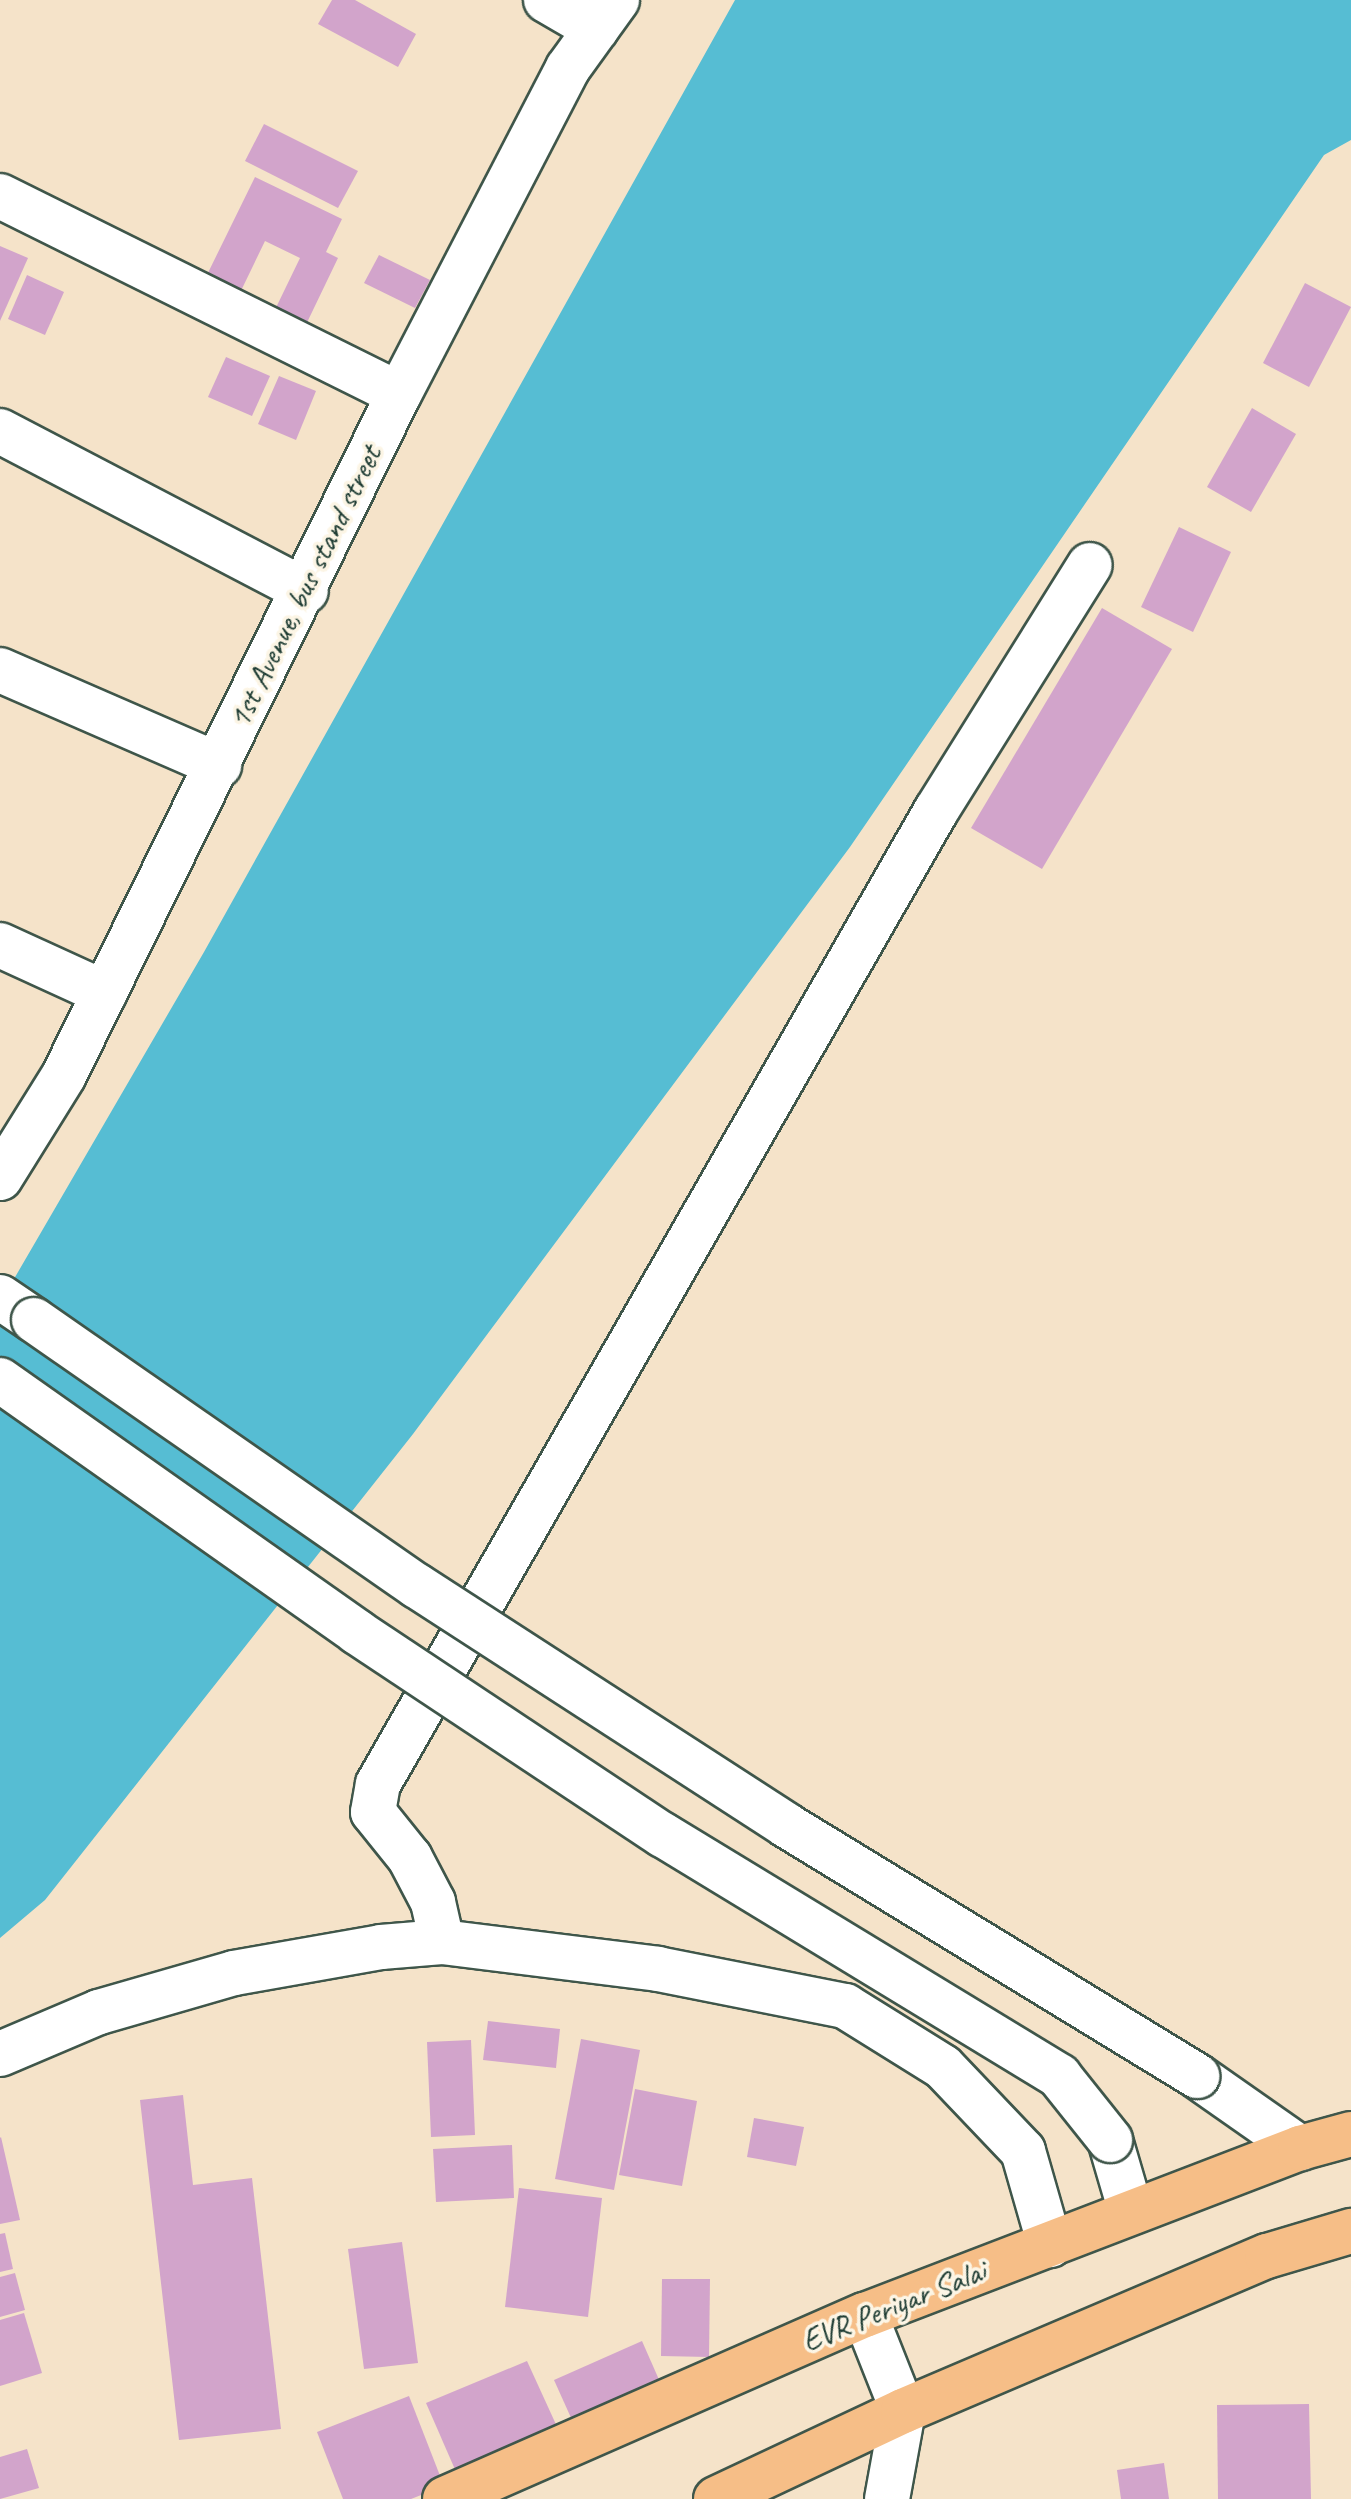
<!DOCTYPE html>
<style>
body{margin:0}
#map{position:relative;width:1351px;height:2499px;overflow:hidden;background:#f5e3c9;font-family:Caveat,sans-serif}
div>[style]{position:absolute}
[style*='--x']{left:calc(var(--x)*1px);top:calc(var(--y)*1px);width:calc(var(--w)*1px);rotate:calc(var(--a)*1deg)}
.water>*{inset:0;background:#56bdd3}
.building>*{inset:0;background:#d2a4cb}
.roads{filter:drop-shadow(2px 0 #3f564a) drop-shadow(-2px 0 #3f564a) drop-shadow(0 2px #3f564a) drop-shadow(0 -2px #3f564a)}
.minor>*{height:44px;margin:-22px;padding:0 22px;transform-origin:22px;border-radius:22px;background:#fff}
.major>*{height:44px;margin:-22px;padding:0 22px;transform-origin:22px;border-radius:22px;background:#f6be87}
.bridges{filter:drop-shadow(2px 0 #3f564a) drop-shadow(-2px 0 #3f564a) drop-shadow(0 2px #3f564a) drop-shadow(0 -2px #3f564a)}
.minor-bridge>*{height:44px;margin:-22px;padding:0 22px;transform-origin:22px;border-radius:22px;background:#fff}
span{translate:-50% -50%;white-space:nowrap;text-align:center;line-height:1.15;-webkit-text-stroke:7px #fcf5e5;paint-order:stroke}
.street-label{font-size:32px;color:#1f3d34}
</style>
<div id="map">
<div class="water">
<i style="clip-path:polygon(735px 0,1351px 0,1351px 140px,1324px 155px,850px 847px,413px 1434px,45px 1900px,0 1938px,0 1303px,204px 952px)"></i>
</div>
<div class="building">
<i style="clip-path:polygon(332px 0,355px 0,416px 34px,398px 67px,318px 24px)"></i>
<i style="clip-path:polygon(264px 124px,358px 171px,338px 208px,245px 161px)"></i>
<i style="clip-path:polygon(255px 177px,342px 219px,326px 252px,338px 258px,301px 335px,270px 320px,300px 258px,265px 241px,237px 299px,203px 283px)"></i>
<i style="clip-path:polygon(0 246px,28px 258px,0 321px)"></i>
<i style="clip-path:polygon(379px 255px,430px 280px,415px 308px,364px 283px)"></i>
<i style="clip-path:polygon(27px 275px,64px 292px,45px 335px,8px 319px)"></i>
<i style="clip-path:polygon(1305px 283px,1351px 307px,1309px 387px,1263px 363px)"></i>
<i style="clip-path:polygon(226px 357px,270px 376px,252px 416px,208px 397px)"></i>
<i style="clip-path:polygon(279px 376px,316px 391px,296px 440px,258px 424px)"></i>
<i style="clip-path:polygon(1252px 408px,1296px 434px,1251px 512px,1207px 487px)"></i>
<i style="clip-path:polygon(1179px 527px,1231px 552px,1193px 632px,1141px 607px)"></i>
<i style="clip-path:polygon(1102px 608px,1172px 649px,1042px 869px,971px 828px)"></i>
<i style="clip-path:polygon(488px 2021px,560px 2029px,556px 2068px,483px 2060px)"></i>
<i style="clip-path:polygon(581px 2039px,640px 2050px,614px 2190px,555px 2179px)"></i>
<i style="clip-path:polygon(471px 2040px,475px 2135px,431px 2137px,427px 2042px)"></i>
<i style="clip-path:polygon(635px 2089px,697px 2101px,682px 2186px,619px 2175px)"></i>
<i style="clip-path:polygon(183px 2095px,193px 2185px,252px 2178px,281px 2429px,179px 2440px,140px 2100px)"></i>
<i style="clip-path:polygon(754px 2118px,804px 2127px,796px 2166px,747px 2157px)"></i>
<i style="clip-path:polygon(1px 2137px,20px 2220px,0 2224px,0 2138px)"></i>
<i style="clip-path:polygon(512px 2145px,514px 2198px,436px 2202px,433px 2149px)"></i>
<i style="clip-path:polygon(519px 2188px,602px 2198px,588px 2317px,505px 2307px)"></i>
<i style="clip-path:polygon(5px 2233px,13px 2269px,0 2272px,0 2234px)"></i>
<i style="clip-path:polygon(402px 2242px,418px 2363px,364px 2369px,348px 2249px)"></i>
<i style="clip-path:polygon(15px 2273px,25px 2310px,0 2317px,0 2277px)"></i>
<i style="clip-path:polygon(662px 2279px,710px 2279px,709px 2357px,661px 2356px)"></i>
<i style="clip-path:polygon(24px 2313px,42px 2373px,0 2386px,0 2320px)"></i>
<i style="clip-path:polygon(642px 2341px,660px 2382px,572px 2420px,554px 2380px)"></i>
<i style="clip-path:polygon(527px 2361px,559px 2431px,457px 2474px,426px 2403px)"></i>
<i style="clip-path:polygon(409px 2396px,444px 2486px,411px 2499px,343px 2499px,317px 2432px)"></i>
<i style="clip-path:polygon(1309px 2404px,1311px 2499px,1218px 2499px,1217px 2405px)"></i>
<i style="clip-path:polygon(27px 2449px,39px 2488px,0 2499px,0 2457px)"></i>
<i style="clip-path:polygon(1164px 2463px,1169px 2499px,1121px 2499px,1117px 2470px)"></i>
</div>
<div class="roads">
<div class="minor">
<i style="--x:546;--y:0;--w:58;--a:30.1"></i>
<i style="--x:0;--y:196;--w:445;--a:26.4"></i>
<i style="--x:0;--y:431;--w:345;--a:27.6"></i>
<i style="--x:0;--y:670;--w:239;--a:23.5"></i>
<i style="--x:0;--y:945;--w:115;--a:24.6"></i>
<i style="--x:0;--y:1178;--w:121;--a:-58.1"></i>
<i style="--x:64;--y:1075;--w:759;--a:-63.81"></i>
<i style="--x:399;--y:394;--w:367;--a:-62.6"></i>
<i style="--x:568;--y:68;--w:84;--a:-54.2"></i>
<i style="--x:0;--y:1297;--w:41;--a:34.1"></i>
<i style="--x:442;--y:1942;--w:41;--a:-102.7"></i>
<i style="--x:433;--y:1902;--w:50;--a:-117.6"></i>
<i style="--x:410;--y:1858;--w:59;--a:-128.8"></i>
<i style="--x:373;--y:1812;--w:28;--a:-80"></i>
<i style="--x:378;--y:1784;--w:1122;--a:-60.17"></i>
<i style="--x:936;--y:811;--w:290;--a:-58"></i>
<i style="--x:0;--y:2054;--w:108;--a:-23"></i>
<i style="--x:99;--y:2012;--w:141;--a:-16.1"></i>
<i style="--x:234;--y:1973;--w:149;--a:-10"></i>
<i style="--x:381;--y:1947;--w:61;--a:-4.7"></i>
<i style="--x:442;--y:1942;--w:218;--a:7.1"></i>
<i style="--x:658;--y:1969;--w:191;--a:11.2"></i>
<i style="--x:845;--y:2006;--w:115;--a:31.9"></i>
<i style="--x:943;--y:2067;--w:116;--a:46.4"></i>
<i style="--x:1023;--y:2151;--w:98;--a:74"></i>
<i style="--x:1197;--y:2076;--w:126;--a:35"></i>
<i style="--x:1110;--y:2140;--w:75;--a:73.7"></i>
<i style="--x:865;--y:2315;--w:103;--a:68.4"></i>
<i style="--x:903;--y:2411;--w:89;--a:100.3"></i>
</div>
<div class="major">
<i style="--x:445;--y:2499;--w:459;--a:-23.7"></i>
<i style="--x:865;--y:2315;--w:466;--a:-21"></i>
<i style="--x:1300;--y:2148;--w:53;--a:-15.4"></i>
<i style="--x:716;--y:2499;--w:207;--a:-25.2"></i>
<i style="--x:903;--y:2411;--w:396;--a:-23.1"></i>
<i style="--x:1267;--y:2256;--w:88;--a:-16.6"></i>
</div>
</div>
<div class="bridges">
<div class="minor-bridge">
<i style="--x:34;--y:1320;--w:466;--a:34.8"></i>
<i style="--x:417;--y:1586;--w:440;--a:32.9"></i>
<i style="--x:786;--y:1825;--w:482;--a:31.4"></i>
<i style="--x:0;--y:1380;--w:437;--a:35.2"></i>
<i style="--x:357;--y:1632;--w:367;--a:33.6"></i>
<i style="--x:663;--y:1835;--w:464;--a:31.3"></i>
<i style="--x:1059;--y:2076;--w:82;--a:51.4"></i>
</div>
</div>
<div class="street-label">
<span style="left:305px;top:587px;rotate:-64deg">1st Avenue, bus stand street</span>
<span style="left:894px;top:2306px;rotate:-22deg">EVR Periyar Salai</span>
</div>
</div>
